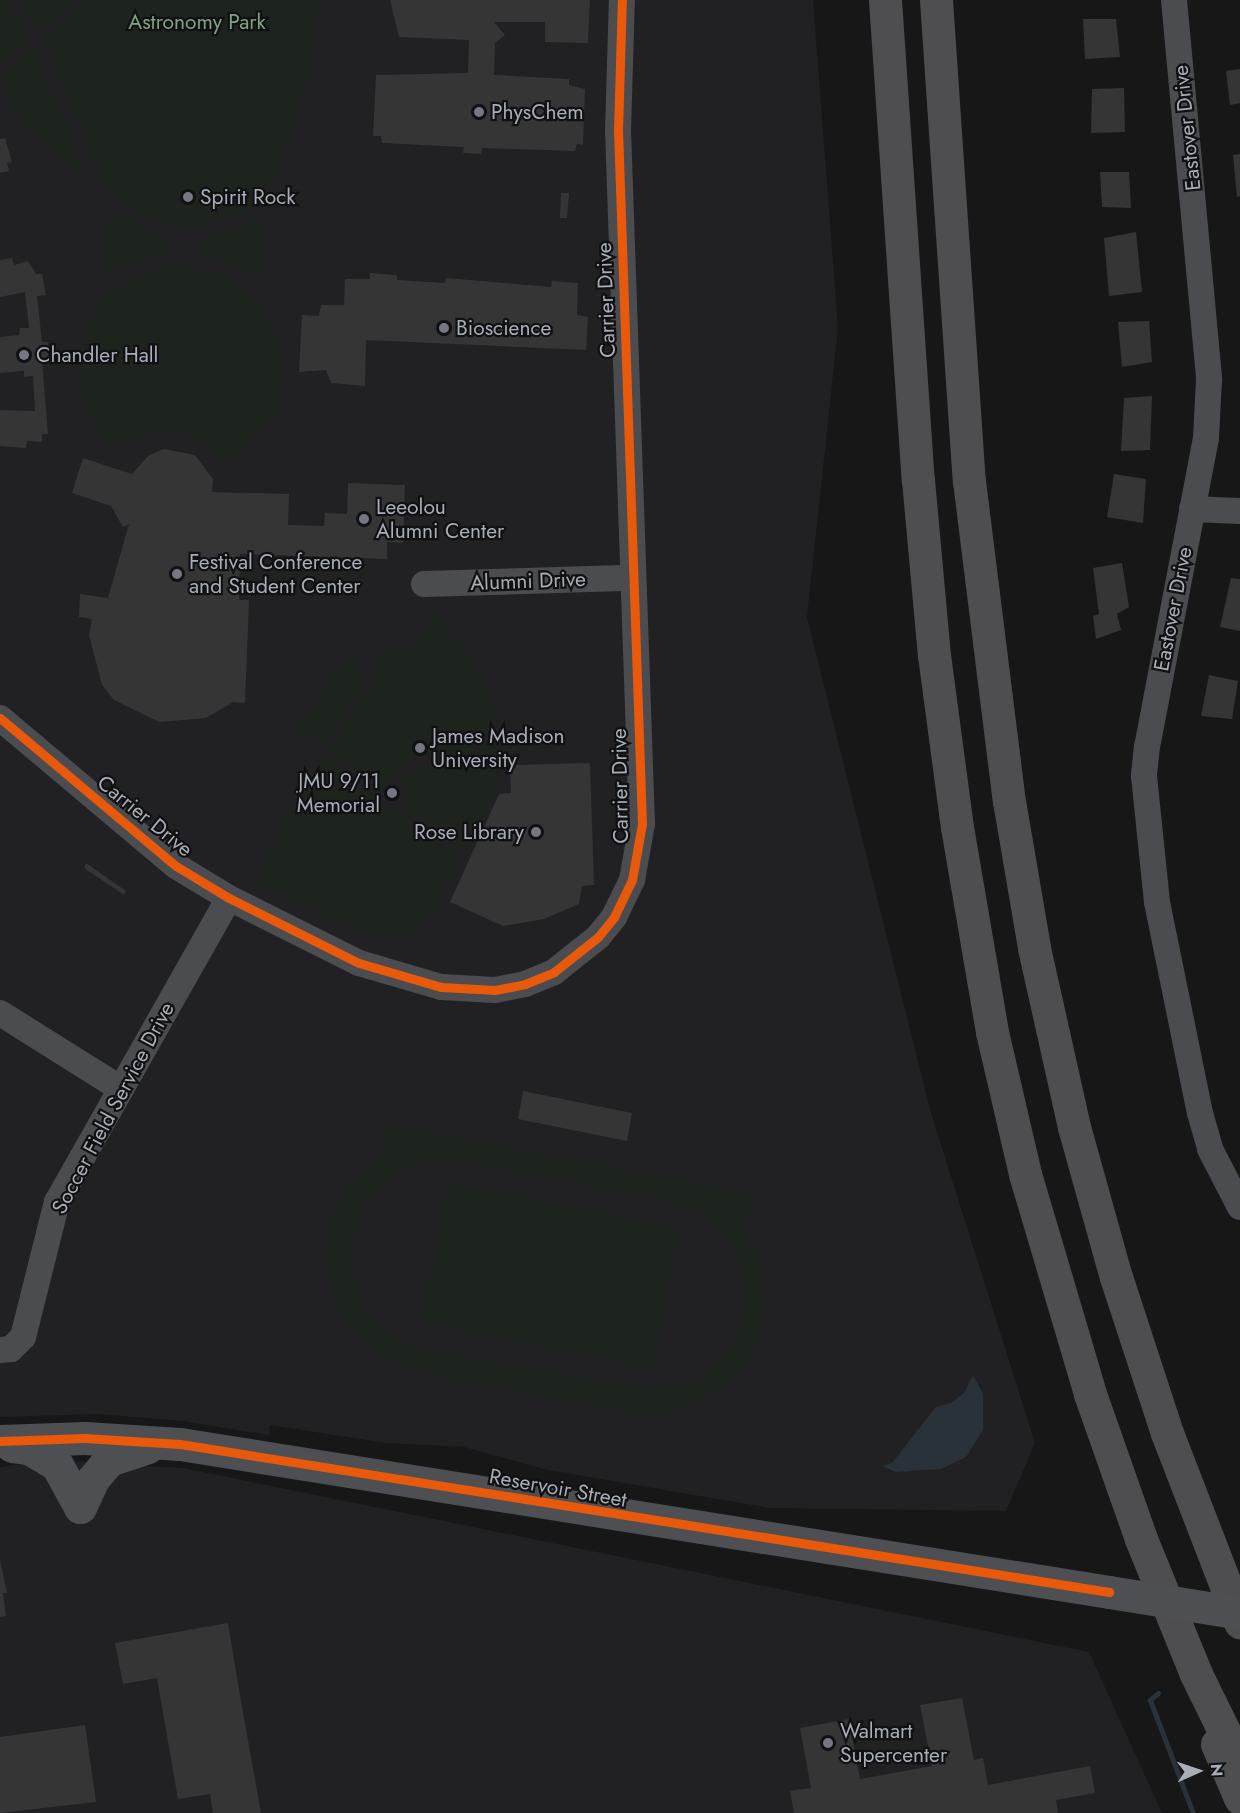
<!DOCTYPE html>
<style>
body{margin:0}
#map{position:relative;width:1240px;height:1813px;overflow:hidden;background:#171717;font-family:Jost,sans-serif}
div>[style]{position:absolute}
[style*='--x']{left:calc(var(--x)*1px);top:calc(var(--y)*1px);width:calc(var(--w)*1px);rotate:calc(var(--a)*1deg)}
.built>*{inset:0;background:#212123}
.green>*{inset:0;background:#1d241e}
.water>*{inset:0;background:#2a3239}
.stream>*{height:5px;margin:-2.5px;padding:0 2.5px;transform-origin:2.5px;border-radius:2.5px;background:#2a3239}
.building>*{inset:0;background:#353536}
.minor>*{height:26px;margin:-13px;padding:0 13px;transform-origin:13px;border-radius:13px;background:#4b4c50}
.major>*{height:33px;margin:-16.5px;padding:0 16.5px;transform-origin:16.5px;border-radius:16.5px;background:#4d4f52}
.highway>*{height:33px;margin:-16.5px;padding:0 16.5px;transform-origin:16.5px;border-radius:16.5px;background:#4e4e51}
.major-bridge>*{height:33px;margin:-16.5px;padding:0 16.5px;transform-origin:16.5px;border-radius:16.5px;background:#4d4f52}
.cycleway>*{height:9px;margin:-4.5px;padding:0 4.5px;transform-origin:4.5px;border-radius:4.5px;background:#e8590c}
.dots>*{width:16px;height:16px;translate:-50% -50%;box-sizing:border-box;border:3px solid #111113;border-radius:50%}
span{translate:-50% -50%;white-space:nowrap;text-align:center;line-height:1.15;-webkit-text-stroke:4.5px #111113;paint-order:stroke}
.park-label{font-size:21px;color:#7fa381}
.poi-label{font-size:21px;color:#a8adb8}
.left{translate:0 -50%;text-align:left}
.right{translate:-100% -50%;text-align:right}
.street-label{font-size:21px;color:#a8adb8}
.north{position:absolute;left:1168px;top:1741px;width:60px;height:60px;-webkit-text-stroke:4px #111113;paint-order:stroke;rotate:87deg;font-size:16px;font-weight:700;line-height:24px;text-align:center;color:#a8adb8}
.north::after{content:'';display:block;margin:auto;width:21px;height:27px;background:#a8adb8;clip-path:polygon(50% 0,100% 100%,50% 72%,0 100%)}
</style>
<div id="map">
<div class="built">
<i style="clip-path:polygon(0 0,813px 0,838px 328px,807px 617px,931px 1113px,1035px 1443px,1006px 1511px,770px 1508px,548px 1470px,464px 1447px,386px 1443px,270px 1425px,269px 1435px,183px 1421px,97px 1414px,0 1417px)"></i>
<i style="clip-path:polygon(53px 1460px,183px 1468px,1089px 1652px,1162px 1813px,0 1813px,0 1467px)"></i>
</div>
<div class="green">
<i style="clip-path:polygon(0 0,6px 0,28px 40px,0 64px)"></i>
<i style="clip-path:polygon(22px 0,76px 0,39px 30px)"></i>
<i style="clip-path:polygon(86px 0,320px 0,308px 77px,292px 132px,276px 173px,253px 206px,197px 228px,172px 225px,148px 217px,124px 203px,103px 178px,43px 37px)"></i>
<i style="clip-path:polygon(31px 46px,70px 134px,82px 166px,81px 174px,31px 132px,0 82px,0 74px)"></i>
<i style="clip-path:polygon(114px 213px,163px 238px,165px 251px,110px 273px,107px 267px,108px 220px)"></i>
<i style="clip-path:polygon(258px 218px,262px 227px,259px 271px,255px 277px,203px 252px,205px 241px)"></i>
<i style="clip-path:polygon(181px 266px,223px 275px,240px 287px,258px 301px,277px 337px,282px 363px,278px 401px,270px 420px,237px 460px,225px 461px,200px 441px,181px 432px,158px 431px,116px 446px,107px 442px,85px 407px,78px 373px,83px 340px,99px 301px,136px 276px)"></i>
<i style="clip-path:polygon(432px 611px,476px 664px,495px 711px,494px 724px,480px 745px,469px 752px,460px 755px,419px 756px,401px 766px,380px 789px,328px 749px,373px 683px,381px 652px,411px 649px,428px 629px)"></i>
<i style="clip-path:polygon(352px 657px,364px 688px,323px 745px,297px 727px)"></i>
<i style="clip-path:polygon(499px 733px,498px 784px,465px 849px,452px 844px,403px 807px,407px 793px,397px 781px,403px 773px,424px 764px,467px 760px,485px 749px)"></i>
<i style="clip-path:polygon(323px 755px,379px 797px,385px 808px,395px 810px,449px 850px,456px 866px,434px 908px,416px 928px,394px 936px,380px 937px,352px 928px,258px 883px,285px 819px,303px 799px)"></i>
<i style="clip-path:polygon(evenodd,388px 1125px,753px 1194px,750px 1215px,732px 1213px,757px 1251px,767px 1296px,758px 1342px,747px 1362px,732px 1380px,694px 1406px,649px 1416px,418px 1372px,380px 1355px,348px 1322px,336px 1301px,327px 1255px,336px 1210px,347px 1189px,379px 1157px,395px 1150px,383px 1146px,388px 1125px,447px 1159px,671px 1200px,706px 1215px,732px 1242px,746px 1277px,745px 1314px,730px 1349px,704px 1375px,687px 1383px,650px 1390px,420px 1349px,390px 1335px,368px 1313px,355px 1286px,350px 1251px,358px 1217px,367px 1201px,394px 1175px,411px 1166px,447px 1159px)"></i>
<i style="clip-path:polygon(449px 1182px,679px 1228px,652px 1368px,422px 1322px)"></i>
</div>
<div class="water">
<i style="clip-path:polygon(973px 1375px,983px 1394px,983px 1430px,966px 1457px,941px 1469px,896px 1472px,882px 1466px,892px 1463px,936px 1407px,951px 1403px,964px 1393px)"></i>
</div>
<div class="stream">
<i style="--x:1158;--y:1693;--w:11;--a:139"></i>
<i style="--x:1150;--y:1700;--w:121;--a:69.2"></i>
</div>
<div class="building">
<i style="clip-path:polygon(390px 0,590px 0,588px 43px,545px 42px,545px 22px,494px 22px,505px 35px,495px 43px,494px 75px,569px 79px,569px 85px,585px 89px,583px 145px,577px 144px,575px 151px,482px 148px,481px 154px,463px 153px,464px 147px,382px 143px,381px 136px,373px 136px,376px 75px,468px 73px,469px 40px,399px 37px)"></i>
<i style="clip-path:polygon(1083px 19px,1116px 19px,1120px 57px,1085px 59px)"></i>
<i style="clip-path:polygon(1240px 69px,1240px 103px,1230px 105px,1226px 71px)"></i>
<i style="clip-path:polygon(1124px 88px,1125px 132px,1091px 133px,1092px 89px)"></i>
<i style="clip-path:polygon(5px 138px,12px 162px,7px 163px,9px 171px,0 173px,0 139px)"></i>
<i style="clip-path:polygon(1240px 154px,1240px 196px,1237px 197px,1233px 155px)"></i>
<i style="clip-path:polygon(1100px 172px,1129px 172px,1131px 208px,1102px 207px)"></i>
<i style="clip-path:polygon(561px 193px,569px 193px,567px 218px,560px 218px)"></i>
<i style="clip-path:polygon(1136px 232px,1142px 292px,1109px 296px,1104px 238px)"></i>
<i style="clip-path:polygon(12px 258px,14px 265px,28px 261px,36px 274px,42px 274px,46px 295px,37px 296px,42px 342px,48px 342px,49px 359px,42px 360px,48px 434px,42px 434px,42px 442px,27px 441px,26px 448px,0 446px,0 410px,35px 411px,33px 376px,24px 377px,24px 371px,0 373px,0 337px,19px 335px,20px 328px,29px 328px,25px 292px,0 297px,0 260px)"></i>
<i style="clip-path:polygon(370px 273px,397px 275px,397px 280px,445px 283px,446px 278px,551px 287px,552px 281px,578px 283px,577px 315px,588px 317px,586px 350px,366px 340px,365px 386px,331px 383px,326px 370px,299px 372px,302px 315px,319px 316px,321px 305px,344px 305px,345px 279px,370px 279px)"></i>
<i style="clip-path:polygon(1149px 321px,1152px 362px,1122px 367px,1118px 322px)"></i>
<i style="clip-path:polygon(1152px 396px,1150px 450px,1121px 451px,1124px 398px)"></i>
<i style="clip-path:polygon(164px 449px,195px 455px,213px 479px,212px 492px,289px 494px,288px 525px,324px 526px,325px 513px,347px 514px,348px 483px,405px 485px,403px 543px,387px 542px,387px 559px,240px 554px,239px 600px,249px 600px,245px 703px,233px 702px,206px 718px,159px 722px,114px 700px,102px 685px,89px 635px,92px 619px,79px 617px,80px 594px,108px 598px,129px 524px,123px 527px,111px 506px,72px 493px,83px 458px,132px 474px,149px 455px)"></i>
<i style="clip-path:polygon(1114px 474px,1146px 479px,1143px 523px,1107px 517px)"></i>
<i style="clip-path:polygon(1122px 563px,1129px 607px,1117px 614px,1121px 630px,1096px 639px,1093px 616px,1099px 614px,1093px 568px)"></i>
<i style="clip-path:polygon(1231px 578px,1240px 579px,1240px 631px,1220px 627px)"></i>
<i style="clip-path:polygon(1209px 675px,1238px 681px,1232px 719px,1201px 716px)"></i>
<i style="clip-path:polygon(590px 763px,594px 885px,582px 886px,579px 904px,544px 919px,503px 926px,450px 902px,499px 794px,511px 793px,510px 765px)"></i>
<i style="clip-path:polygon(86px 863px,126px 891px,124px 895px,84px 868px)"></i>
<i style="clip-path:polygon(523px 1091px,632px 1113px,627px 1141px,518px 1119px)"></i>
<i style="clip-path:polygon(0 1560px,7px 1593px,3px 1593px,6px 1616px,0 1617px)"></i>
<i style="clip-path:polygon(228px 1623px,241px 1701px,261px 1813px,213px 1813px,210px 1794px,178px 1799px,157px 1678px,123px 1684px,115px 1643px)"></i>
<i style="clip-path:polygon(962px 1698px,974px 1760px,983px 1758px,988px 1785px,1090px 1766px,1095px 1793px,1056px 1800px,1058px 1813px,794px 1813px,790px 1791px,811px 1788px,800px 1728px,849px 1719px,860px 1779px,932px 1766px,920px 1705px)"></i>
<i style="clip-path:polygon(85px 1725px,96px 1802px,0 1813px,0 1737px)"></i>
</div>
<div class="minor">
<i style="--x:1174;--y:0;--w:382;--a:84.7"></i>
<i style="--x:1209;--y:380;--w:58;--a:93"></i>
<i style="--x:1206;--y:438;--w:314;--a:100.8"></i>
<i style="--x:1147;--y:746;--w:30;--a:96"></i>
<i style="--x:1144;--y:776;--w:127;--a:84.1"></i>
<i style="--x:1157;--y:902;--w:215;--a:78.5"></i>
<i style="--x:1200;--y:1113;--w:37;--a:74"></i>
<i style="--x:1210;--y:1149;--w:65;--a:62.7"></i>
<i style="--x:1192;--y:509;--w:48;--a:2.4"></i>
<i style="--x:424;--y:584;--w:207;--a:-1.7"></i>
<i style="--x:0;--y:718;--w:230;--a:40.1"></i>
<i style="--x:176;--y:866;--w:62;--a:31.1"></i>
<i style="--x:229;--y:898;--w:145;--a:26.6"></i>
<i style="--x:359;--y:963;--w:85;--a:16.3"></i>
<i style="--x:441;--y:987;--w:54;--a:3.2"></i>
<i style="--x:495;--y:990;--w:31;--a:-11"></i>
<i style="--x:525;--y:984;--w:31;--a:-22"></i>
<i style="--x:554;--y:972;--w:56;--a:-38.5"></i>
<i style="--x:598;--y:937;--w:26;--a:-51"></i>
<i style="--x:614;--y:917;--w:41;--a:-64.1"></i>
<i style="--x:632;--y:880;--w:57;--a:-79.9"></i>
<i style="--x:642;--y:824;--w:693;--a:-91.98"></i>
<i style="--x:618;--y:131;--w:131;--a:-88.3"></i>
<i style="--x:0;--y:1013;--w:143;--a:32.1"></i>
<i style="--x:0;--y:1350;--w:11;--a:-5"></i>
<i style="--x:11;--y:1349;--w:17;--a:-45"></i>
<i style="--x:23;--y:1337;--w:139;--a:-75.9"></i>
<i style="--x:57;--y:1202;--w:349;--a:-60.5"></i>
</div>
<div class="major">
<i style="--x:0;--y:1441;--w:85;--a:-2"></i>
<i style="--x:85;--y:1438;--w:95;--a:3.6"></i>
<i style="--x:180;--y:1444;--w:941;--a:9.05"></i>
<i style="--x:12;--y:1446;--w:17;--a:7"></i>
<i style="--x:29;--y:1448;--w:33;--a:31"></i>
<i style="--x:57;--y:1465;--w:48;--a:61.3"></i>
<i style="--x:80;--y:1507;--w:31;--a:-65"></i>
<i style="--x:93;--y:1479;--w:25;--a:-50"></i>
<i style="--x:109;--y:1460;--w:41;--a:-18.4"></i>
</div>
<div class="highway">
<i style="--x:885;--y:0;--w:481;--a:86.1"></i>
<i style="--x:918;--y:480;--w:176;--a:84.8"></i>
<i style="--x:934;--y:655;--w:174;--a:82.4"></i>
<i style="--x:957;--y:827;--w:208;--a:80.3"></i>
<i style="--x:992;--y:1032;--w:146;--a:76.9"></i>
<i style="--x:1025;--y:1174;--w:229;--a:73.5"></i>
<i style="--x:1090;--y:1394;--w:154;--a:70.6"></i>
<i style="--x:1141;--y:1539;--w:146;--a:67.8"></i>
<i style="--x:1196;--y:1674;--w:100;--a:63.9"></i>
<i style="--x:936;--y:0;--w:482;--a:86.1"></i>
<i style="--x:969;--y:481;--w:322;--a:82.9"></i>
<i style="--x:1009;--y:801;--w:149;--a:80.3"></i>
<i style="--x:1034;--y:948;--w:183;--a:77.4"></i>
<i style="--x:1074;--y:1127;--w:156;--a:74.4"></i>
<i style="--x:1116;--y:1277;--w:164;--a:71.9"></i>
<i style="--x:1167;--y:1433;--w:203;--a:68.9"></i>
<i style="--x:1217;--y:1744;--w:59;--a:66.9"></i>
</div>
<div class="major-bridge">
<i style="--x:1109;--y:1592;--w:133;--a:9.1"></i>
</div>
<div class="cycleway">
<i style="--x:0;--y:718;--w:230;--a:40.1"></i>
<i style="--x:176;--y:866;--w:62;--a:31.1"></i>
<i style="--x:229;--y:898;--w:145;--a:26.6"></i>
<i style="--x:359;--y:963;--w:85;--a:16.3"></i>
<i style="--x:441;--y:987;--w:54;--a:3.2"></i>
<i style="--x:495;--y:990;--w:31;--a:-11"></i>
<i style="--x:525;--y:984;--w:31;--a:-22"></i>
<i style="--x:554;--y:972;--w:56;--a:-38.5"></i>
<i style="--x:598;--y:937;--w:26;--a:-51"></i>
<i style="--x:614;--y:917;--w:41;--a:-64.1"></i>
<i style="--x:632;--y:880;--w:57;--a:-79.9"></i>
<i style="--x:642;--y:824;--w:693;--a:-91.98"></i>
<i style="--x:618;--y:131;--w:131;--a:-88.3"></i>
<i style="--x:0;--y:1441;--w:85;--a:-2"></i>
<i style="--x:85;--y:1438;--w:95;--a:3.6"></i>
<i style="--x:180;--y:1444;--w:941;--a:9.05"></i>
</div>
<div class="dots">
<i style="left:479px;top:112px;background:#757880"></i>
<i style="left:188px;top:197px;background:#757880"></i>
<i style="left:444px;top:328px;background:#757880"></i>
<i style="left:24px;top:355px;background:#757880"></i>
<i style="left:364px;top:519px;background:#757880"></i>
<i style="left:177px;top:574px;background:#757880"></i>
<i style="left:420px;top:748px;background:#757880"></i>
<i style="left:392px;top:793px;background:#757880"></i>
<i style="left:536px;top:832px;background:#757880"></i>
<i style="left:828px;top:1743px;background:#757880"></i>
</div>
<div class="park-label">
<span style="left:197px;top:22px">Astronomy Park</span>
</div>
<div class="poi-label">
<span class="left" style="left:491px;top:112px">PhysChem</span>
<span class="left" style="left:200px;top:197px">Spirit Rock</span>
<span class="left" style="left:456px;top:328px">Bioscience</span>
<span class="left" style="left:36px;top:355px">Chandler Hall</span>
<span class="left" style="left:376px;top:519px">Leeolou<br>Alumni Center</span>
<span class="left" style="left:189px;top:574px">Festival Conference<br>and Student Center</span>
<span class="left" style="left:432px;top:748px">James Madison<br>University</span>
<span class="right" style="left:380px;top:793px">JMU 9/11<br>Memorial</span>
<span class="right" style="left:524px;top:832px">Rose Library</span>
<span class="left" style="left:840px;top:1743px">Walmart<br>Supercenter</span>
</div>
<div class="street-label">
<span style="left:1187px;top:128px;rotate:-96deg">Eastover Drive</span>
<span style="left:606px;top:300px;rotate:-92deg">Carrier Drive</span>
<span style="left:528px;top:581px;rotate:-2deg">Alumni Drive</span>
<span style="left:1173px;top:609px;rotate:-79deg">Eastover Drive</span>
<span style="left:620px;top:786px;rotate:-91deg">Carrier Drive</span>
<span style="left:145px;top:816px;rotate:39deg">Carrier Drive</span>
<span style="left:113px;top:1108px;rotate:-62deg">Soccer Field Service Drive</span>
<span style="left:558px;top:1488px;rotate:10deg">Reservoir Street</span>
</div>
<div class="north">N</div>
</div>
